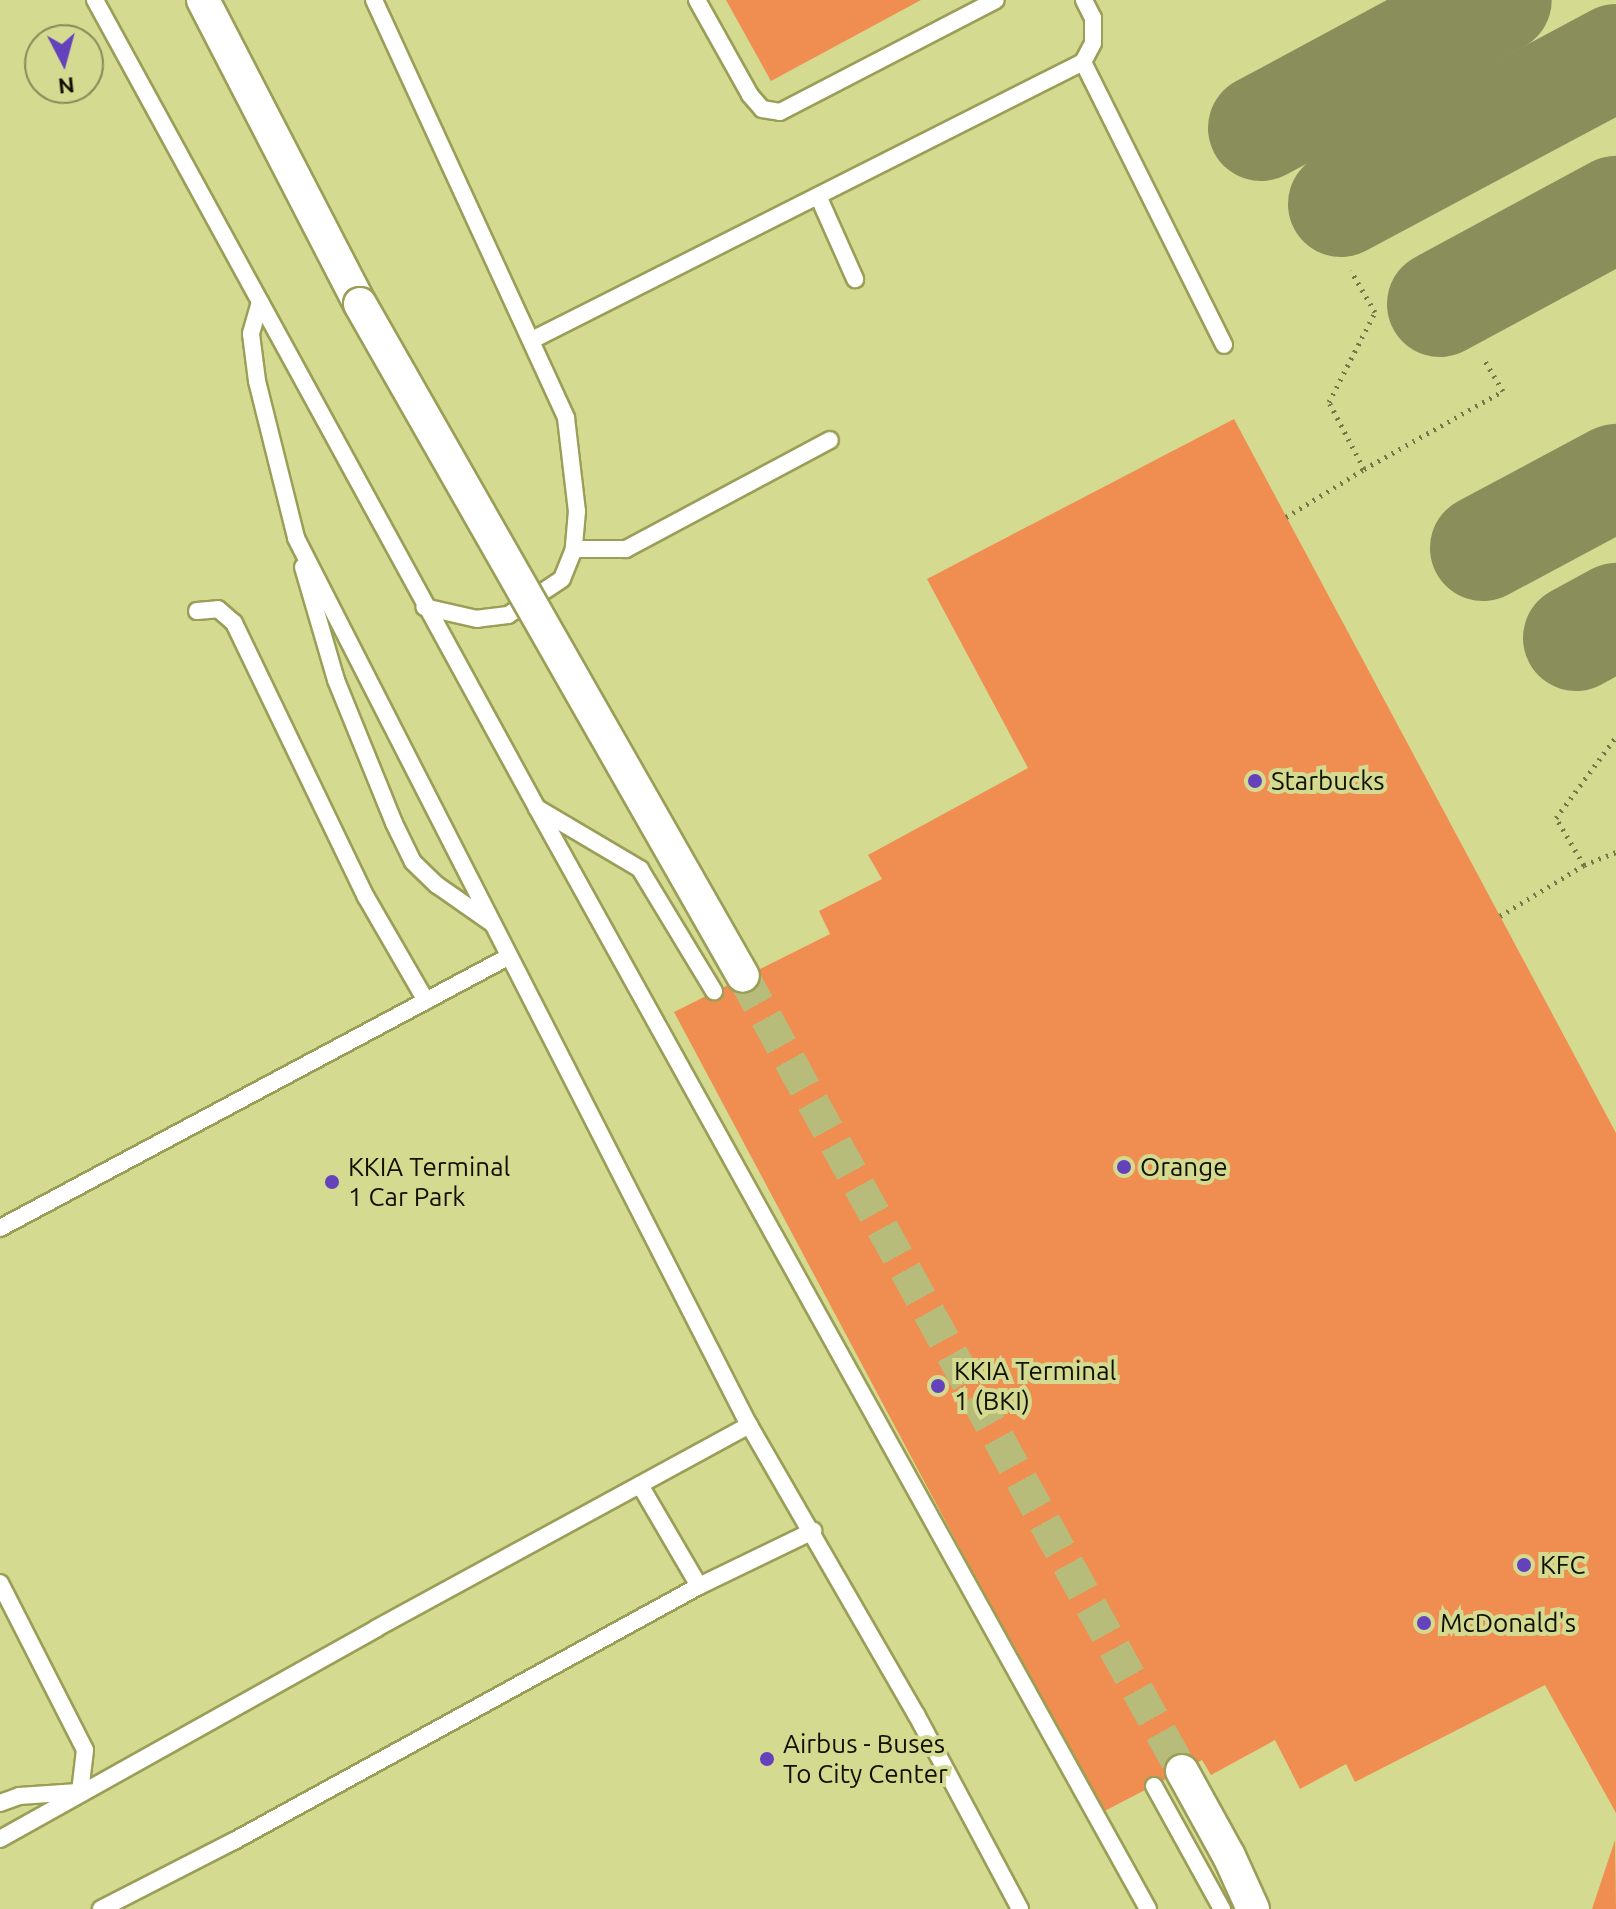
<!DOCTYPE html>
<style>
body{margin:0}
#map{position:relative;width:1616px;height:1909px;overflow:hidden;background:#d5da91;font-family:Ubuntu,sans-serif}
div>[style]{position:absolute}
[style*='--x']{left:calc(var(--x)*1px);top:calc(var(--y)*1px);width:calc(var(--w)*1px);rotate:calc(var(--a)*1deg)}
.taxiway>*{height:106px;margin:-53px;padding:0 53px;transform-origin:53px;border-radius:53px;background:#8a8e5a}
.building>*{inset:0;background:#ef8e50}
.street-tunnel>*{height:32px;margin-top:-16px;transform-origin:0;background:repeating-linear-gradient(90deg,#b8bc7b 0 32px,transparent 0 48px)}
.path>*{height:5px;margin-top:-2.5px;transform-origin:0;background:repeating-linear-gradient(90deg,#75774a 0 2px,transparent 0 8px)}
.roads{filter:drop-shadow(2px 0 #9b9e57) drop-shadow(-2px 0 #9b9e57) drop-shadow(0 2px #9b9e57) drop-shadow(0 -2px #9b9e57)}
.lane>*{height:16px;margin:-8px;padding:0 8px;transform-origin:8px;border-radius:8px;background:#fff}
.street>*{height:32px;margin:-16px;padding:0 16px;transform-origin:16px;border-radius:16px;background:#fff}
.bridges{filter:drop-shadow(2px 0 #9b9e57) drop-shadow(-2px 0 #9b9e57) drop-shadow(0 2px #9b9e57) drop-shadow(0 -2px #9b9e57)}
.street-bridge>*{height:32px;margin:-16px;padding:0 16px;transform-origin:16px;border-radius:16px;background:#fff}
.dots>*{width:22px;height:22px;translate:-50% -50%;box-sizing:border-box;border:4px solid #d5da91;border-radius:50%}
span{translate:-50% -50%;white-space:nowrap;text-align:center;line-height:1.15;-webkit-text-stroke:8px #d5da91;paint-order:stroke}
.poi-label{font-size:26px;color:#110}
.left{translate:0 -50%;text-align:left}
.north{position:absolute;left:24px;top:24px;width:80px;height:80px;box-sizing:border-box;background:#d5da91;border:2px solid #878a57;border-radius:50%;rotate:174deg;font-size:22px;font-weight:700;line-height:32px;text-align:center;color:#110}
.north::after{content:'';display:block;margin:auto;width:28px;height:36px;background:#6442bb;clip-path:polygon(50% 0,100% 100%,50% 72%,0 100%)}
</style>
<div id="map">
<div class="taxiway">
<i style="--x:1261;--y:128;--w:270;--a:-28.3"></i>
<i style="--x:1341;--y:204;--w:312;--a:-28.1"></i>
<i style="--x:1440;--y:304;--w:200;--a:-28.4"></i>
<i style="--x:1483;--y:548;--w:151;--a:-28.1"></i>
<i style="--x:1576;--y:638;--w:46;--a:-28.8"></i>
</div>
<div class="building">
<i style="clip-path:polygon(726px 0,921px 0,771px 81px)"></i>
<i style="clip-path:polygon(1234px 419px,1616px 1133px,1616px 1813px,1545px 1685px,1355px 1782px,1346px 1764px,1300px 1789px,1275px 1740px,1211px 1775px,1202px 1760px,1101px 1813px,674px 1012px,830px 934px,819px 911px,882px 879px,868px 855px,1028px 768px,927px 579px)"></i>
<i style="clip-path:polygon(1615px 1840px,1616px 1909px,1592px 1909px)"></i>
</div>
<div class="street-tunnel">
<i style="--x:743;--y:976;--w:908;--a:61.09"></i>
</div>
<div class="path">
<i style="--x:1364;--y:469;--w:159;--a:-29.3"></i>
<i style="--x:1503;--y:391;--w:37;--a:-121"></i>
<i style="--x:1286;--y:517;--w:92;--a:-31.6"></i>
<i style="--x:1364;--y:469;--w:76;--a:-117.6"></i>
<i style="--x:1329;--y:402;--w:101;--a:-62.9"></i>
<i style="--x:1375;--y:312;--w:48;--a:-120.3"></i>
<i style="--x:1584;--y:865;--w:35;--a:-22"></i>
<i style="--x:1500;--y:916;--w:98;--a:-31.3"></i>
<i style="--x:1584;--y:865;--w:55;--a:-120.8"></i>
<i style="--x:1556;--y:818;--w:101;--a:-53.5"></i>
</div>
<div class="roads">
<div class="lane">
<i style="--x:95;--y:0;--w:921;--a:61.32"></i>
<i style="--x:537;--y:808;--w:120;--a:30.6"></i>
<i style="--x:640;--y:869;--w:143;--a:58.8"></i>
<i style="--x:374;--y:0;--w:460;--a:65.3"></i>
<i style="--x:566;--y:418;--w:94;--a:83.3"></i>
<i style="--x:577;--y:511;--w:38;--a:95"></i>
<i style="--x:574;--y:549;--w:32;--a:112"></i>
<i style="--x:562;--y:579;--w:65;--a:146.3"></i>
<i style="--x:508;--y:615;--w:31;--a:173"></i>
<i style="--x:477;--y:619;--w:54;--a:-167.2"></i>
<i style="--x:697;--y:0;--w:109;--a:60.8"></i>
<i style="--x:750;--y:95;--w:18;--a:49"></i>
<i style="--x:762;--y:109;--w:18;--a:9"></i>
<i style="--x:780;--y:112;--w:243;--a:-27.4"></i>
<i style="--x:1083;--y:62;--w:21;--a:-62"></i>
<i style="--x:1093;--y:43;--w:25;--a:-90"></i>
<i style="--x:1093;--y:18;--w:20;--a:-117"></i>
<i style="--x:819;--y:198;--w:89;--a:66"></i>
<i style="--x:260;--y:302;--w:33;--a:106"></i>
<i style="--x:251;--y:334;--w:47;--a:82.7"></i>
<i style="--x:257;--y:381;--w:162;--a:76"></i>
<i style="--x:296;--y:538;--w:996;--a:62.95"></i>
<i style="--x:749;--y:1425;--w:334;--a:60"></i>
<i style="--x:916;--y:1714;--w:221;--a:61.9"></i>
<i style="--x:532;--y:340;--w:617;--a:-26.77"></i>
<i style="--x:1083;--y:62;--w:316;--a:63.5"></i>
<i style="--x:574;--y:549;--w:52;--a:0"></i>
<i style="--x:626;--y:549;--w:231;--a:-28.1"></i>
<i style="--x:303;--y:567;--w:118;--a:73.7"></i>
<i style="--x:336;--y:680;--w:154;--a:67.9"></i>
<i style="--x:394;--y:823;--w:43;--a:64"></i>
<i style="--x:413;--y:862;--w:33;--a:44"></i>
<i style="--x:437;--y:885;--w:68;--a:34.9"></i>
<i style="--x:197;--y:611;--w:21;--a:-5"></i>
<i style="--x:218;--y:609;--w:21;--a:41"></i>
<i style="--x:234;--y:623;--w:304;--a:64.3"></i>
<i style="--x:366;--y:897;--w:120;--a:60"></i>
<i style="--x:537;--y:808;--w:1259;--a:60.97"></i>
<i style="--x:0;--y:1228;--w:576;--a:-28.08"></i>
<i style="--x:640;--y:1485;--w:117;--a:59.7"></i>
<i style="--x:0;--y:1583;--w:187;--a:63"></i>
<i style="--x:85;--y:1750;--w:42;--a:96.8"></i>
<i style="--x:1154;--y:1786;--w:141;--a:61.1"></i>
<i style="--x:0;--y:1803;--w:20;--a:-20"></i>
<i style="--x:19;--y:1796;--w:59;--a:-3.9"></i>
<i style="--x:0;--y:1839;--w:432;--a:-29.2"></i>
<i style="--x:377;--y:1628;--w:424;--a:-28.6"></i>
<i style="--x:101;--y:1909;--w:149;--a:-27.1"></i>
<i style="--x:234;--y:1841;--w:530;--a:-28.74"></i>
<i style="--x:699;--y:1586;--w:127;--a:-25.8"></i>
</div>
<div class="street">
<i style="--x:203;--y:0;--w:342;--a:62.7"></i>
<i style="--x:1182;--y:1771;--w:97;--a:61.1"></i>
<i style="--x:1229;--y:1856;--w:58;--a:65.6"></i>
</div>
</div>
<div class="bridges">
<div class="street-bridge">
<i style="--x:360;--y:304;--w:773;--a:60.32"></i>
</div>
</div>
<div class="dots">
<i style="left:1255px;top:781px;background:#6442bb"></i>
<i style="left:1124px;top:1167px;background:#6442bb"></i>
<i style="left:332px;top:1182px;background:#6442bb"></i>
<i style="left:938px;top:1386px;background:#6442bb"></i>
<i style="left:1524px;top:1565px;background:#6442bb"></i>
<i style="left:1424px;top:1623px;background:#6442bb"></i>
<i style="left:767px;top:1759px;background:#6442bb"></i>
</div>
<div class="poi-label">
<span class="left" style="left:1271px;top:781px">Starbucks</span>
<span class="left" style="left:348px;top:1182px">KKIA Terminal<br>1 Car Park</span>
<span class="left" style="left:1140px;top:1167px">Orange</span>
<span class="left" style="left:954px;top:1386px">KKIA Terminal<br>1 (BKI)</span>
<span class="left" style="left:1540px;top:1565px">KFC</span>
<span class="left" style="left:1440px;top:1623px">McDonald's</span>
<span class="left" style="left:783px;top:1759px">Airbus - Buses<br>To City Center</span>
</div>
<div class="north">N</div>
</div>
